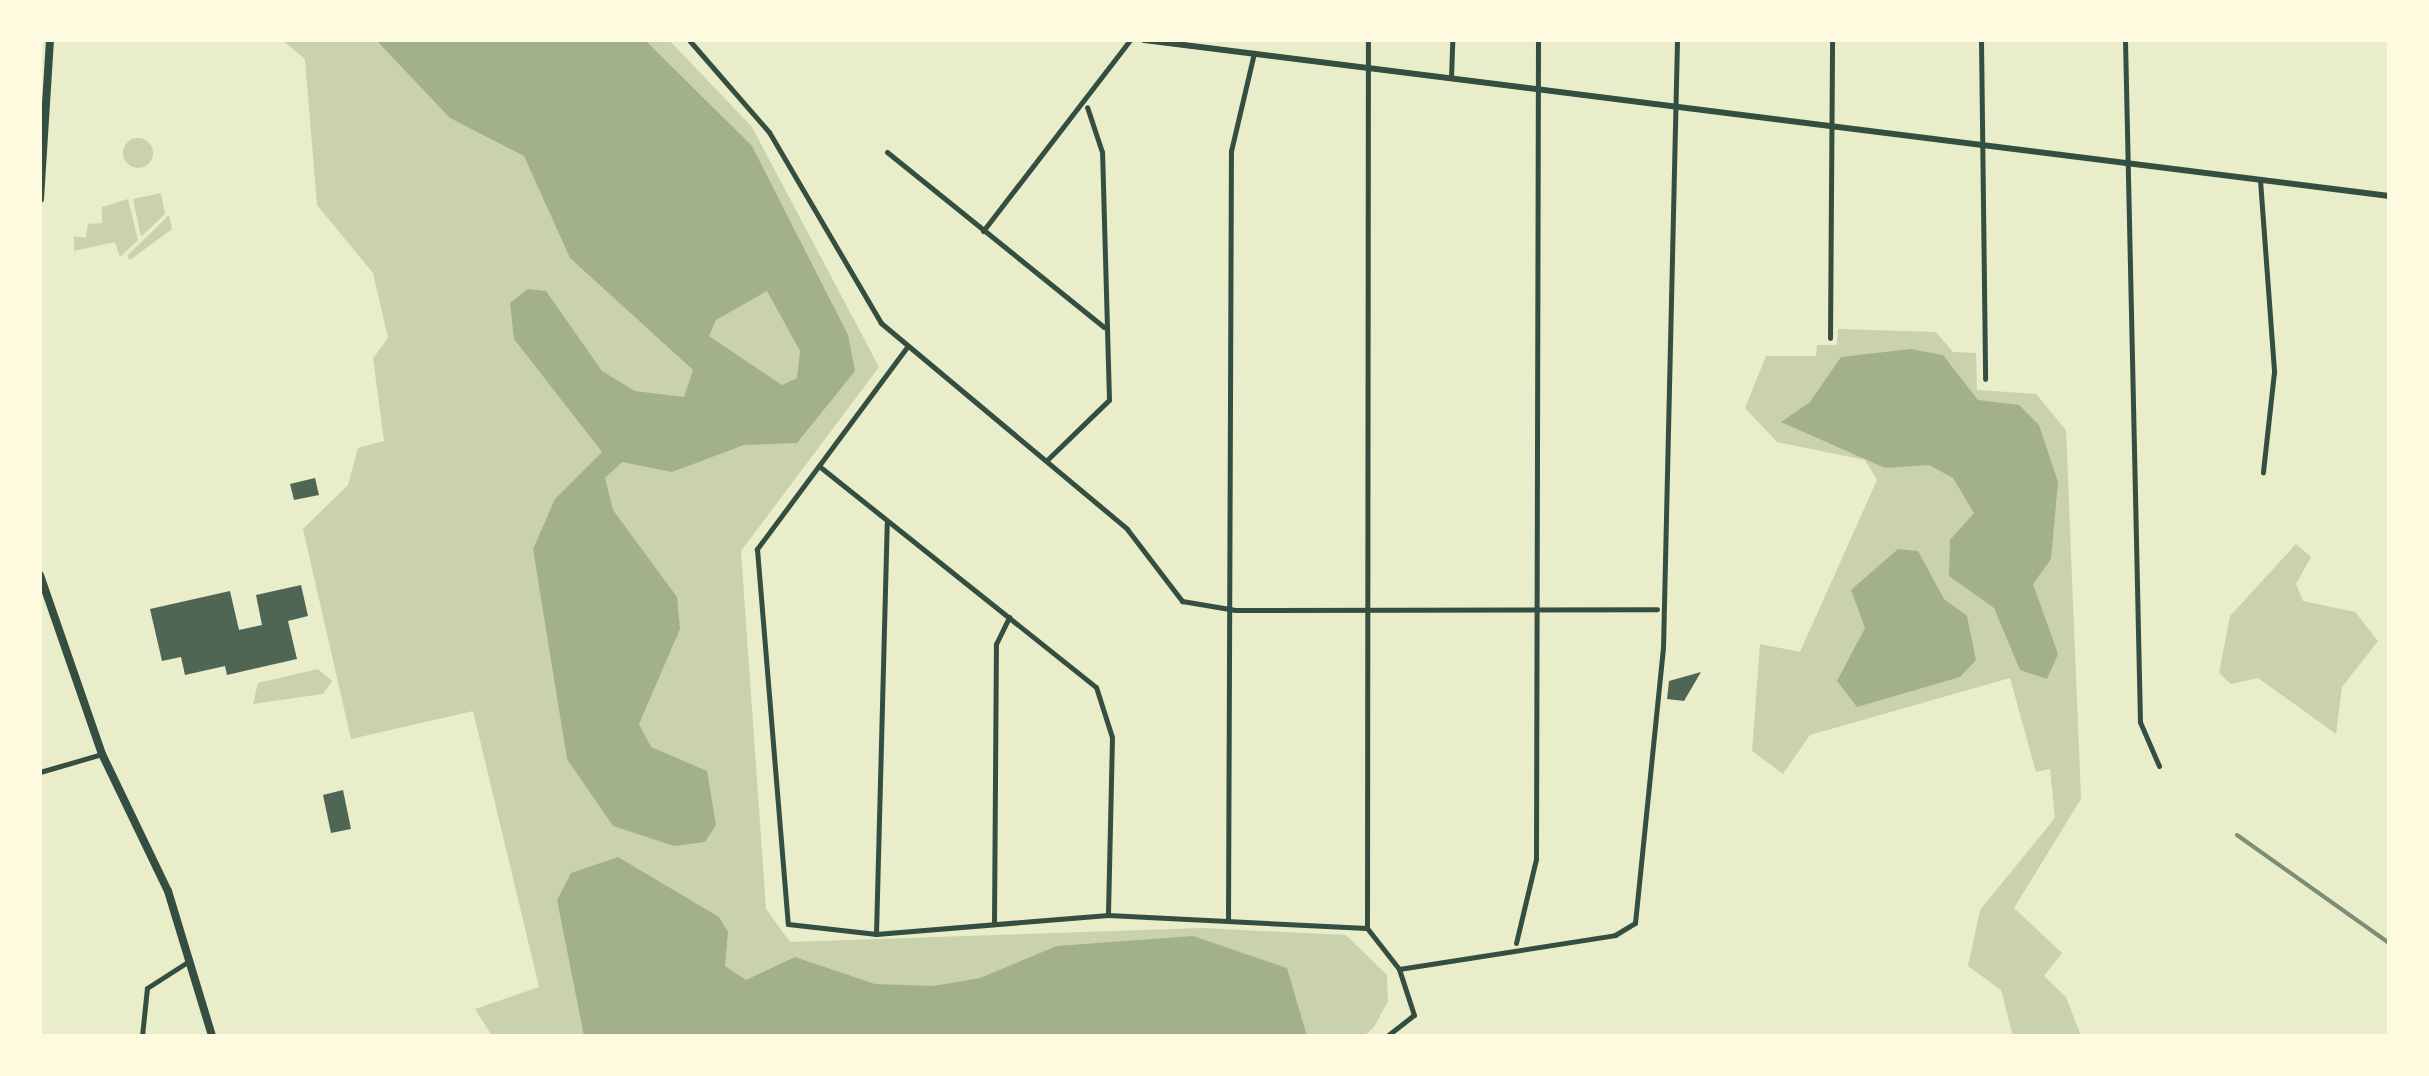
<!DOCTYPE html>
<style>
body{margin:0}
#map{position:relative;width:2429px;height:1076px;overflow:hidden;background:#e9edc9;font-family:Manrope,sans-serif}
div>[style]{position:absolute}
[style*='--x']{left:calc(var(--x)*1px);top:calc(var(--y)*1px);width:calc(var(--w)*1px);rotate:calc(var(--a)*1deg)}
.green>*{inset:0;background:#cad2ad}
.round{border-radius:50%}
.water>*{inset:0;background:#a3b18a}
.building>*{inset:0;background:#4f6655}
.minor>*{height:5px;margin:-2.5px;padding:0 2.5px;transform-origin:2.5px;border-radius:2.5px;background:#344e41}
.tertiary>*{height:6px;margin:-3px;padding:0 3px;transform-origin:3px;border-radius:3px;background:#344e41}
.primary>*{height:8px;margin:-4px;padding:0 4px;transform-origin:4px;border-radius:4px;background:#344e41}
.rail>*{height:4px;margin:-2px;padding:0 2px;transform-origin:2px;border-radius:2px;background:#7c8e77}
span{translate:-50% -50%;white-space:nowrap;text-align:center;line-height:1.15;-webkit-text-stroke:9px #fefae0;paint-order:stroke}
.frame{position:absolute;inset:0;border:42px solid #fefae0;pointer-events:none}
</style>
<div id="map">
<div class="green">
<i style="clip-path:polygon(282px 40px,669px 40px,752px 127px,879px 367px,741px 551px,766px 909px,790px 942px,1203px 928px,1346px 935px,1387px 975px,1388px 1001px,1374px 1027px,1364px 1036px,492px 1036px,475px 1009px,539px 987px,473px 711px,351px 739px,303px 529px,348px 485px,358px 448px,384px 441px,373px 358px,388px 338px,373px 273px,317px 205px,305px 59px)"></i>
<i class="round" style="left:123px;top:138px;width:30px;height:30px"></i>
<i style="clip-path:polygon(161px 193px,165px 214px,141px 237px,133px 199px)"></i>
<i style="clip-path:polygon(128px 199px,138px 240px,120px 257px,115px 242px,74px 251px,74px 236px,86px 238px,88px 224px,102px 223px,102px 207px)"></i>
<i style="clip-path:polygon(169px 215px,172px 229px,130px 260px,127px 256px)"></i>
<i style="clip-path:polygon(1838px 329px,1936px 332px,1953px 352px,1976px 353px,1977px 390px,2036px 394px,2066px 430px,2081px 799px,2014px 908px,2062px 953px,2044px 976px,2066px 997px,2081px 1036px,2013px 1036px,2001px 990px,1968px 966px,1980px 910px,2055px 818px,2050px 769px,2036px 772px,2010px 678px,1810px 735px,1783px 774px,1752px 751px,1760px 644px,1800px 652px,1877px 480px,1865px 460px,1777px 442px,1745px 408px,1766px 356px,1816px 356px,1817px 345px,1837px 345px)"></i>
<i style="clip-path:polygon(2296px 544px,2311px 557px,2296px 584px,2303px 601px,2355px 612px,2378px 641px,2342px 687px,2336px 734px,2258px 678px,2231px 684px,2219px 673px,2230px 616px)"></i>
<i style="clip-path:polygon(318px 669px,332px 681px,323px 694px,253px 704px,258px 683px)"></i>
</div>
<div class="water">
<i style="clip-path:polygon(evenodd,376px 40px,645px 40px,752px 146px,848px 335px,855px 371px,797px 443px,744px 445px,672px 472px,622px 462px,605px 478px,613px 510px,677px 597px,680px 629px,639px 724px,651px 747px,707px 771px,716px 825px,705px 842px,674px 846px,613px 826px,567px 759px,533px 549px,555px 499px,602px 452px,514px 339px,510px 303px,528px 289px,546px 291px,602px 371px,635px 391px,684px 397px,693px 370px,570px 258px,524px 156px,450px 118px,376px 40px,767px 291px,800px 351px,797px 378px,782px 385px,709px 336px,716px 320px,767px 291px)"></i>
<i style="clip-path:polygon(1911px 349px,1943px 355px,1978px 400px,2019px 405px,2039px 425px,2058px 482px,2051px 559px,2033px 584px,2058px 654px,2047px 679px,2020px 670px,1994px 608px,1949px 576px,1950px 540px,1974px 513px,1953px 478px,1929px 465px,1885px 468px,1781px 422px,1810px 402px,1841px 357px)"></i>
<i style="clip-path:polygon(1898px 549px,1918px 551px,1944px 599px,1967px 616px,1976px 660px,1960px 677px,1857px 707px,1837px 681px,1865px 628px,1851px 590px)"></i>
<i style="clip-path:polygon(618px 857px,719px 917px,728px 932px,725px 966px,746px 980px,795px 957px,875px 984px,933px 986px,980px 978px,1057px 946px,1193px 936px,1287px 968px,1307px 1036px,584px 1036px,557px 900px,571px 873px)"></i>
</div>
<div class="building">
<i style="clip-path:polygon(315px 478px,319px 495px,294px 500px,290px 484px)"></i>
<i style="clip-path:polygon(301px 585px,308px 616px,288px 621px,297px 659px,227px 675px,225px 666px,185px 675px,181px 657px,162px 661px,150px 609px,230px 591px,239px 630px,262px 625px,256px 595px)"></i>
<i style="clip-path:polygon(1701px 672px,1684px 701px,1667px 699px,1669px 681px)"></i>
<i style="clip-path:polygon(343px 790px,351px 829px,331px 833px,323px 795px)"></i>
</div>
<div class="minor">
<i style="--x:689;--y:40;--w:122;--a:49"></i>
<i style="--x:769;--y:132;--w:221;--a:59.6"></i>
<i style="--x:881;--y:323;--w:321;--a:39.9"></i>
<i style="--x:1127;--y:529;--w:91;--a:52.6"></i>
<i style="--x:1182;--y:601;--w:54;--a:9.6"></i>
<i style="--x:1235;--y:610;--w:422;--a:-0.1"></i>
<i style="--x:1981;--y:40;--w:339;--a:89.3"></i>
<i style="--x:2125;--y:40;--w:682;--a:88.74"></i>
<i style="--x:2140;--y:722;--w:48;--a:66.6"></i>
<i style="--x:1451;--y:78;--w:38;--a:-88"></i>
<i style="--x:887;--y:152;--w:279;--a:38.9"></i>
<i style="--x:2260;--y:180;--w:193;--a:85.8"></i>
<i style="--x:2274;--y:372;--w:101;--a:96.3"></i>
<i style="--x:983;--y:231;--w:241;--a:-52.4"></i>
<i style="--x:1830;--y:338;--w:298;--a:-89.6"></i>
<i style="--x:907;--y:347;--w:252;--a:126.6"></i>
<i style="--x:757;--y:549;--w:376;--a:85.3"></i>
<i style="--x:788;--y:924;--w:89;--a:6.5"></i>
<i style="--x:876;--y:934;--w:233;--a:-4.7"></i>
<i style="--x:1108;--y:915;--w:259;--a:2.9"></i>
<i style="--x:1367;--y:928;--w:52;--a:52"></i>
<i style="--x:1399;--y:969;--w:219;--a:-8.9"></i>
<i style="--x:1615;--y:935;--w:23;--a:-31"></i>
<i style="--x:1635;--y:923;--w:276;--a:-84.2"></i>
<i style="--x:1663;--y:648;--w:608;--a:-88.68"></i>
<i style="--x:1047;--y:460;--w:86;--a:-44.1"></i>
<i style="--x:1109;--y:400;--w:248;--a:-91.6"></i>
<i style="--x:1102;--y:152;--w:47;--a:-108.4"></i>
<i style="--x:819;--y:466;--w:354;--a:38.6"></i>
<i style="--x:1096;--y:687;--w:52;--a:72.3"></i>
<i style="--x:1112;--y:737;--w:178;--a:91.3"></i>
<i style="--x:40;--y:772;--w:65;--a:-16.2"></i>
<i style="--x:1228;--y:921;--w:770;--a:-89.78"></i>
<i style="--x:1231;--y:151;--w:101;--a:-76.8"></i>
<i style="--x:994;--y:924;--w:280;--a:-89.6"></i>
<i style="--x:996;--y:644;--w:30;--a:-64"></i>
<i style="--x:1367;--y:927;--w:887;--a:-89.94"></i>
<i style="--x:876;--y:934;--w:411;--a:-88.5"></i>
<i style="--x:1516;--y:943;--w:86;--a:-76.6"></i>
<i style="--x:1536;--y:859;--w:819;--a:-89.86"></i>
<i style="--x:142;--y:1036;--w:48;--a:-84.1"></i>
<i style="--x:147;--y:988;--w:50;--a:-32.7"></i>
<i style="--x:1387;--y:1036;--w:34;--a:-38"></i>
<i style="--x:1414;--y:1015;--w:48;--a:-108.1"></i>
</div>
<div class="tertiary">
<i style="--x:1144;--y:40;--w:1255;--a:7.14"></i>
</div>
<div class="primary">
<i style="--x:40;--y:199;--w:159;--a:-86.4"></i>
<i style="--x:40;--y:575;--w:189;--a:70.9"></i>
<i style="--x:102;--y:754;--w:152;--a:64.3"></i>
<i style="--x:168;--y:891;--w:152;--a:73.1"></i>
</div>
<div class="rail">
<i style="--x:2237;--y:835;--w:186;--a:35.4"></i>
</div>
<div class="frame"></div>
</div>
